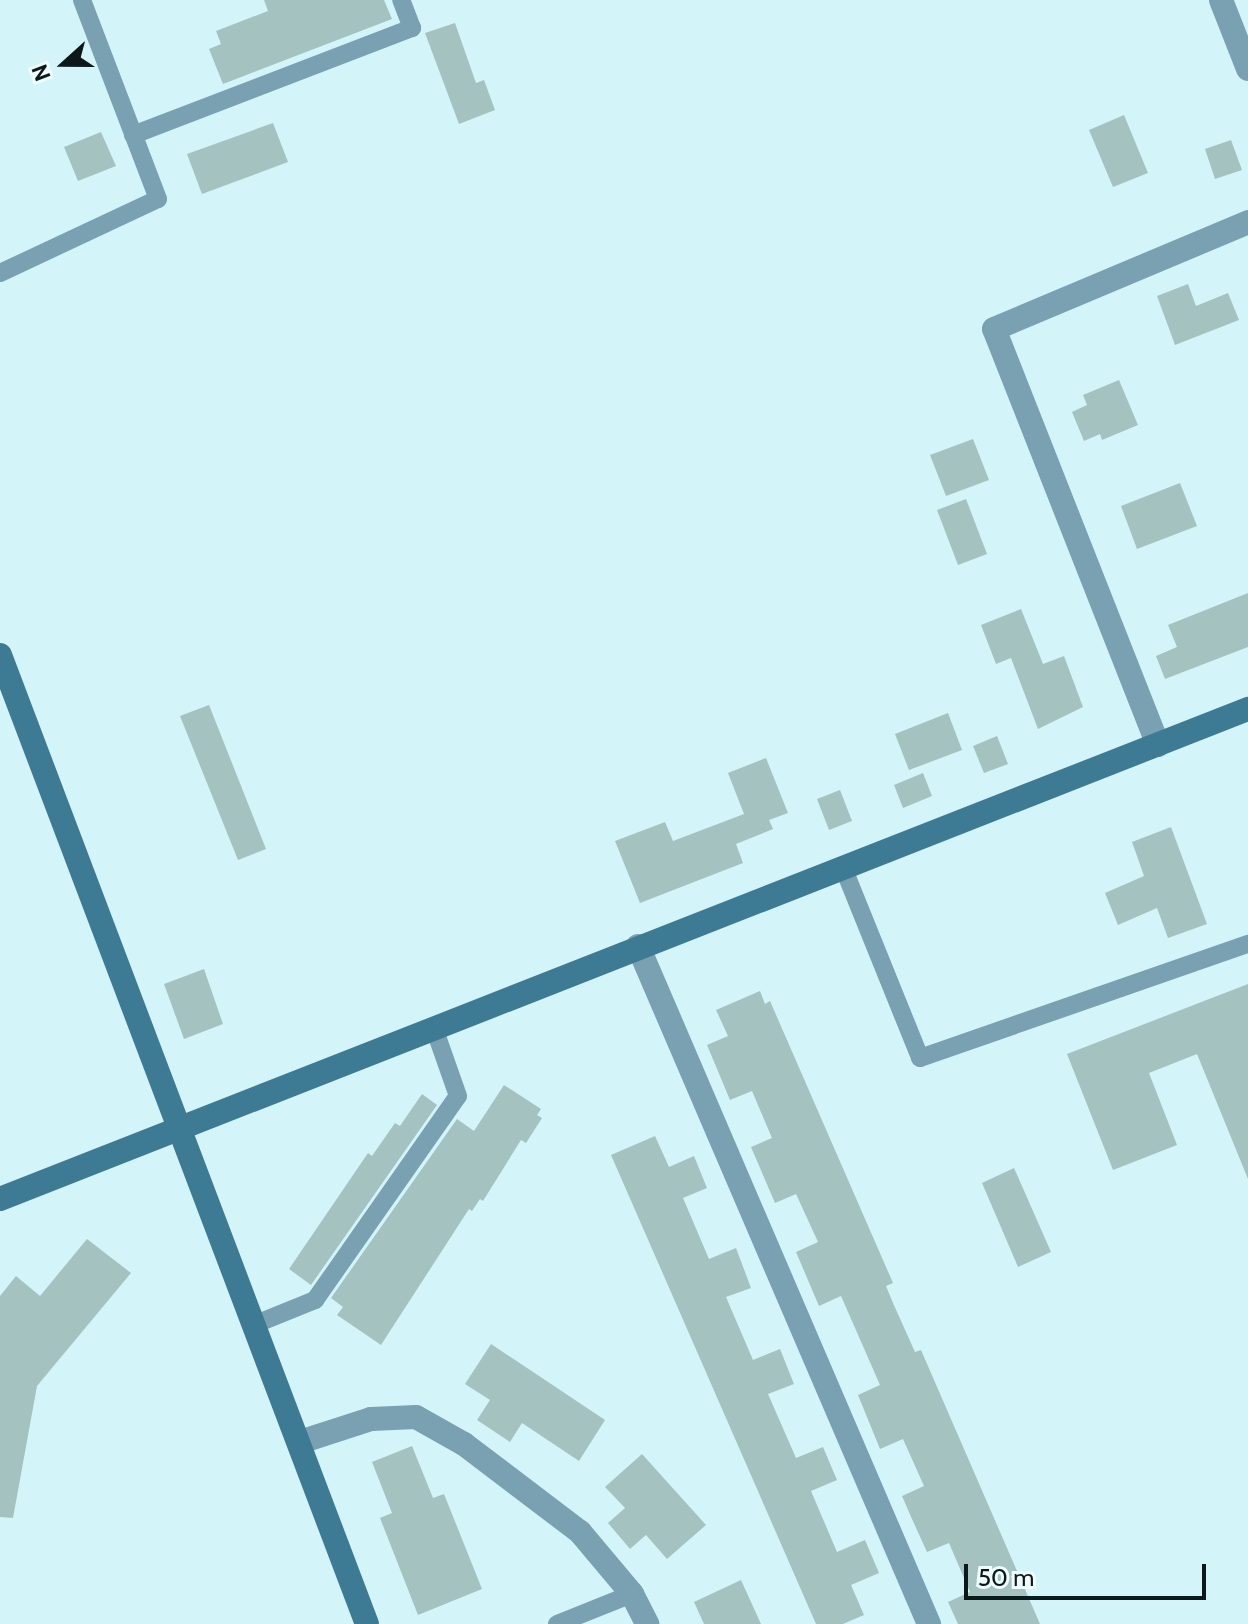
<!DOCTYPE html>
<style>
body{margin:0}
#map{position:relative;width:1248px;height:1624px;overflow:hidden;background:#d3f4f8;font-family:Cabin,sans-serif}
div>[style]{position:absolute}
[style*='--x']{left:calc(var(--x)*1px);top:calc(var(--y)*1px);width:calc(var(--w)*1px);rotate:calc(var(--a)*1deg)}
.building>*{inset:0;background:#a4c3c0}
.lane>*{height:18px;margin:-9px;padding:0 9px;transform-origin:9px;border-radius:9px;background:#79a1b1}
.street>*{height:24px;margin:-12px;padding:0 12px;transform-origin:12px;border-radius:12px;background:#79a1b1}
.secondary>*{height:24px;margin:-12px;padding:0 12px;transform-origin:12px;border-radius:12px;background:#3c7b93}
span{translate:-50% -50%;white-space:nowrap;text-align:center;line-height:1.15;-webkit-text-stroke:6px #f0fdff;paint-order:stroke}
.north{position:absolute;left:24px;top:24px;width:80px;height:80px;-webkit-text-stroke:6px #f0fdff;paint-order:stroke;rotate:249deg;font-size:22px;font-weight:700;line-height:32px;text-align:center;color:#0d181a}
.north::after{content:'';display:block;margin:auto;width:28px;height:36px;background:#0d181a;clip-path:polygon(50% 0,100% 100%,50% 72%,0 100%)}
.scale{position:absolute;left:964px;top:1564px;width:242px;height:36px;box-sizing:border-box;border:4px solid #0d181a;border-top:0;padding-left:10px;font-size:24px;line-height:28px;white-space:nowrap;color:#0d181a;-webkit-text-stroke:6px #f0fdff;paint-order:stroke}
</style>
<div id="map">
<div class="building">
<i style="clip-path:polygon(264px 0,384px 0,392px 19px,223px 84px,209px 49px,221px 44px,216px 31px,268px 11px)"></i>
<i style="clip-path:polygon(455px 23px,476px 83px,484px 80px,495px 110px,459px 124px,425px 33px)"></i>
<i style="clip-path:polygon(1124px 115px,1148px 173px,1113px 187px,1089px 130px)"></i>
<i style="clip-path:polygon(273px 123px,288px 162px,202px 194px,187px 154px)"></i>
<i style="clip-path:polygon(101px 132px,116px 166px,78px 181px,64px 147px)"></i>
<i style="clip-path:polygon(1231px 140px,1242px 170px,1215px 179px,1205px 149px)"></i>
<i style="clip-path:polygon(1188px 284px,1196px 306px,1228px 293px,1239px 320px,1175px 345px,1157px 296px)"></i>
<i style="clip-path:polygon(1119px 380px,1138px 425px,1102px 440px,1100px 434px,1084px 441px,1072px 412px,1087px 405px,1083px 395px)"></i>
<i style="clip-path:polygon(973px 439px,989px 480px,946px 496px,930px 455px)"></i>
<i style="clip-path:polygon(1180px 483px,1197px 526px,1137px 549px,1121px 506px)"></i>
<i style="clip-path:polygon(966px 499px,987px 554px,958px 565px,937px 510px)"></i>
<i style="clip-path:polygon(1248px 593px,1248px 647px,1165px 679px,1156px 656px,1177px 647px,1168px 625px)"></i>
<i style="clip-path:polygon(1021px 609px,1043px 664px,1064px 656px,1083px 707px,1038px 729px,1011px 658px,996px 664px,981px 625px)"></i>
<i style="clip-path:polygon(209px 705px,266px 849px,238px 860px,180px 716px)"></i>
<i style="clip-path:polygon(948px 713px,962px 750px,909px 770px,895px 734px)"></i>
<i style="clip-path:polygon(997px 736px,1008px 764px,984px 773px,973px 746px)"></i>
<i style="clip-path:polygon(766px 758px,788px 813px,769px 820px,773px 829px,736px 844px,743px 863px,640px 903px,615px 841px,665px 822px,673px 841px,744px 814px,728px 773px)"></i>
<i style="clip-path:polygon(923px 773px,932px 796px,903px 808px,894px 785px)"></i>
<i style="clip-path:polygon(840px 790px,852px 821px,829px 830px,817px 799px)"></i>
<i style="clip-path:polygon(1171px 827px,1207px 924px,1168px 938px,1157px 908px,1118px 925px,1105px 893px,1144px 876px,1132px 842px)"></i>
<i style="clip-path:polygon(204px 969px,223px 1024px,184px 1039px,164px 984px)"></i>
<i style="clip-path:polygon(1248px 984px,1248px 1179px,1197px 1054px,1149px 1073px,1177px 1145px,1113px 1170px,1067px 1054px)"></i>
<i style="clip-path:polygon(760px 991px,765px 1004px,770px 1001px,893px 1283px,886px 1286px,893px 1303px,915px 1352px,921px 1350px,1040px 1624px,958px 1624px,948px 1602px,970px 1592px,949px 1543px,927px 1552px,912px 1519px,902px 1496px,924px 1486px,903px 1439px,880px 1449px,858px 1395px,880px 1385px,841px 1296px,819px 1306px,796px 1252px,818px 1242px,796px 1194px,775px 1203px,751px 1147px,772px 1138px,752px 1091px,730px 1100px,707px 1045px,728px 1036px,716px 1010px)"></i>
<i style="clip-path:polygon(504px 1085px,541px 1109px,537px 1115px,542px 1118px,526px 1143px,521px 1140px,483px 1201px,480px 1199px,472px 1211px,469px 1209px,381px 1345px,337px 1315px,343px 1307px,331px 1298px,457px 1119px,474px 1131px)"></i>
<i style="clip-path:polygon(422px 1094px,437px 1105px,311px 1285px,289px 1269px,368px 1153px,372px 1156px,395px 1123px,400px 1126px)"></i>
<i style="clip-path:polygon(655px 1136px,669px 1167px,694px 1156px,707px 1188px,683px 1198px,709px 1259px,736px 1248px,751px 1288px,726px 1297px,753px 1360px,780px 1349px,794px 1384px,768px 1394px,796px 1458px,823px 1447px,837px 1480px,811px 1491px,837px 1552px,865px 1540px,879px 1573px,851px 1585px,864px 1615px,843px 1624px,816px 1624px,611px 1155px)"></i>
<i style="clip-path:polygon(1014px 1168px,1051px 1252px,1018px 1267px,982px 1183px)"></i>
<i style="clip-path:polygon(87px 1239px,131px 1273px,37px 1386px,13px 1518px,0 1517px,0 1296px,16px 1276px,40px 1296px)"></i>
<i style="clip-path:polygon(491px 1344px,605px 1420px,579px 1461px,522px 1423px,510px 1442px,477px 1420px,490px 1400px,465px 1384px)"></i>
<i style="clip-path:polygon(412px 1446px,433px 1498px,444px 1494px,482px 1589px,418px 1615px,380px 1518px,392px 1513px,372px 1462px)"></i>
<i style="clip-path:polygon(642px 1454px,706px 1525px,667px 1559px,646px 1535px,630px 1549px,608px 1523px,625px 1508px,605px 1487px)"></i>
<i style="clip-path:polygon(741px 1580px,761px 1624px,704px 1624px,694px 1602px)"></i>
</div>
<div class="lane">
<i style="--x:133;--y:135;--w:299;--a:-21"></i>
<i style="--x:412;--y:28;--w:30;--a:-111"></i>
<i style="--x:0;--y:273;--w:174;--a:-25.1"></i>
<i style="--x:158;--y:199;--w:213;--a:-110.9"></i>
<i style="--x:843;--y:867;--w:206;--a:68"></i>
<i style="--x:920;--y:1058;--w:347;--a:-19.2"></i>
<i style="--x:256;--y:1324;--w:64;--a:-22.1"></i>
<i style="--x:315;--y:1300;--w:249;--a:-55"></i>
<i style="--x:458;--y:1096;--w:72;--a:-109.4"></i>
<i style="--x:557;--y:1624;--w:81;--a:-21.8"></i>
</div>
<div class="street">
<i style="--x:1221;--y:0;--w:74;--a:68.6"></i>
<i style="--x:1158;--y:745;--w:447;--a:-111.5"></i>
<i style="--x:994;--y:329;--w:276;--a:-22.8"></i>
<i style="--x:638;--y:946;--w:738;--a:66.77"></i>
<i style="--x:300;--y:1442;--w:75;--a:-17.9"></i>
<i style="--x:371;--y:1419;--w:45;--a:-2.5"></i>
<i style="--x:416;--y:1417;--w:55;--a:29.4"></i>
<i style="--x:464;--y:1444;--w:146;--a:37.2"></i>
<i style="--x:580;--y:1532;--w:81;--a:50"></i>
<i style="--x:632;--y:1594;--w:34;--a:63"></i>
</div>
<div class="secondary">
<i style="--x:0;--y:655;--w:1036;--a:69.26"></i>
<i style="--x:0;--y:1199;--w:1341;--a:-21.44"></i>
</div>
<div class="north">N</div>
<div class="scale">50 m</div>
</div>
